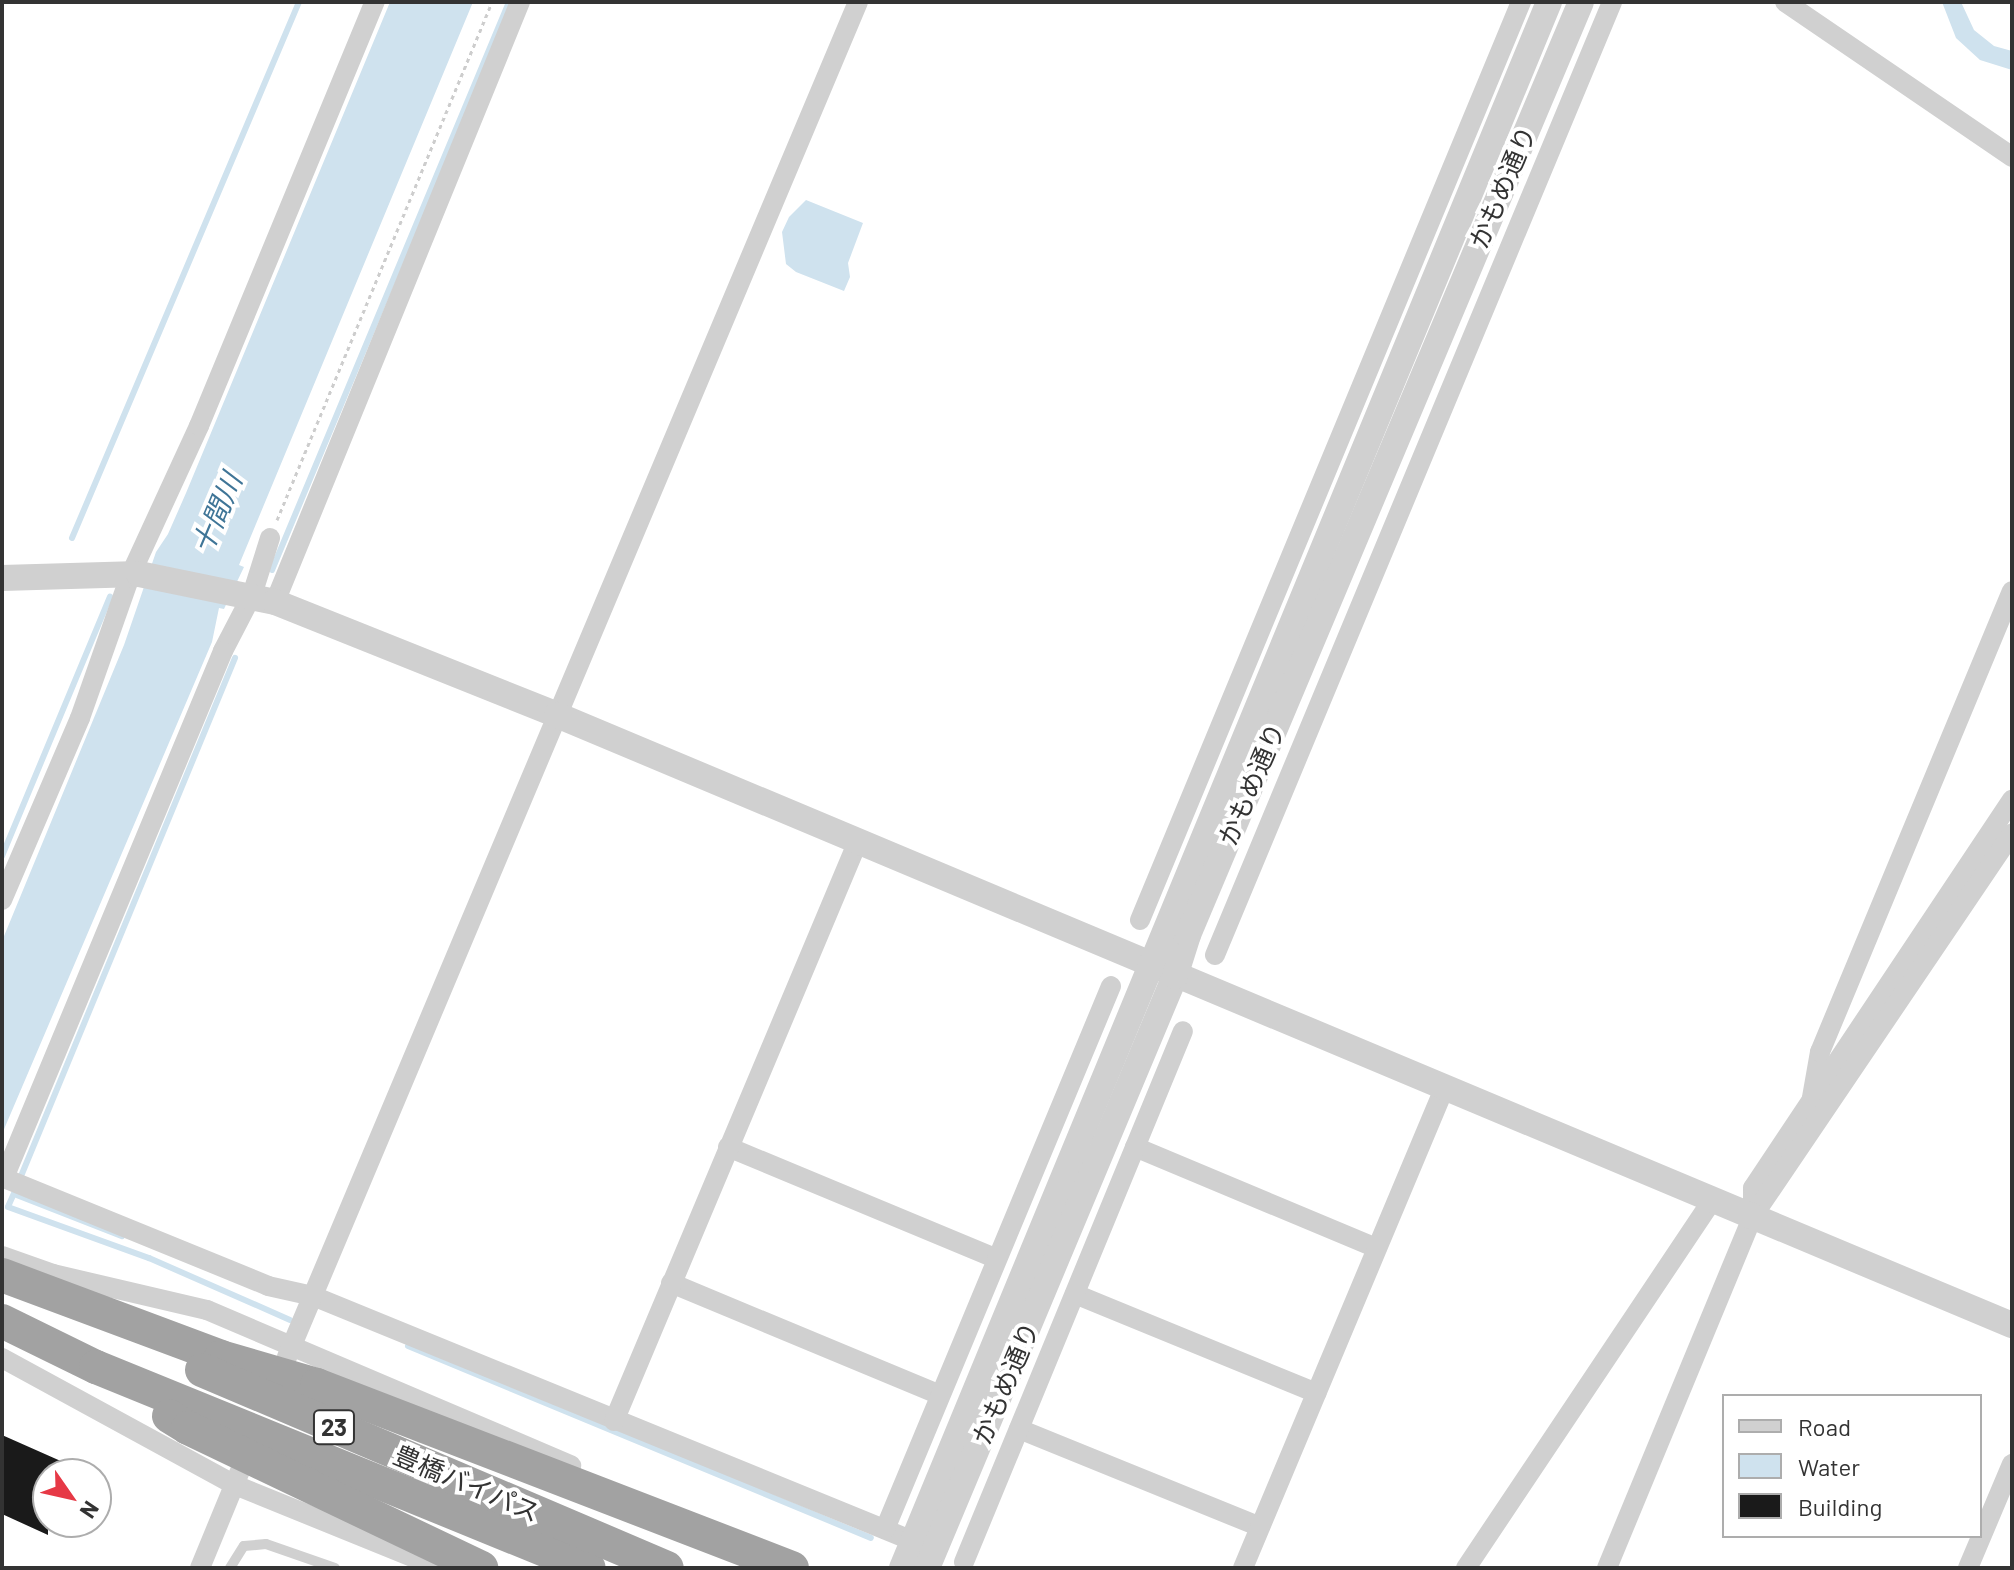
<!DOCTYPE html>
<meta charset="utf-8">
<style>
body{margin:0}
#map{position:relative;width:2014px;height:1570px;overflow:hidden;background:#fff;font-family:Barlow,"Noto Sans JP",sans-serif}
div>[style]{position:absolute}
[style*='--x']{left:calc(var(--x)*1px);top:calc(var(--y)*1px);width:calc(var(--w)*1px);rotate:calc(var(--a)*1deg)}
.water>*{inset:0;background:#cfe2ee}
.stream>*{height:6px;margin:-3px;padding:0 3px;transform-origin:3px;border-radius:3px;background:#cfe2ee}
.building>*{inset:0;background:#1a1a1a}
.path>*{height:3px;margin-top:-1.5px;transform-origin:0;background:repeating-linear-gradient(90deg,#cdcdcd 0 4px,transparent 0 8px)}
.service>*{height:10px;margin:-5px;padding:0 5px;transform-origin:5px;border-radius:5px;background:#d0d0d0}
.minor>*{height:20px;margin:-10px;padding:0 10px;transform-origin:10px;border-radius:10px;background:#d0d0d0}
.tertiary>*{height:26px;margin:-13px;padding:0 13px;transform-origin:13px;border-radius:13px;background:#d0d0d0}
.trunk>*{height:34px;margin:-17px;padding:0 17px;transform-origin:17px;border-radius:17px;background:#a2a2a2}
span{translate:-50% -50%;white-space:nowrap;text-align:center;line-height:1.15;-webkit-text-stroke:8px #fff;paint-order:stroke}
.shield-label span{padding:2px 6px;background:#fff;border:2px solid;border-radius:6px;-webkit-text-stroke-width:0}
.shield-label{font-size:24px;color:#333;font-weight:700}
.street-label{font-size:26px;color:#333}
.water-label{font-size:28px;color:#3f7597;font-style:italic}
.frame{position:absolute;inset:0;border:4px solid #333;pointer-events:none}
.legend{position:absolute;left:1722px;top:1394px;width:260px;height:144px;box-sizing:border-box;background:#fff;border:2px solid #adadad;margin:0;padding:10px 14px;list-style:none;font-size:24px;color:#333}
.legend li{display:flex;align-items:center;gap:16px;height:40px}
.legend b{width:40px;border:2px solid #adadad}
.north{position:absolute;left:32px;top:1458px;width:80px;height:80px;box-sizing:border-box;background:#fff;border:2px solid #adadad;border-radius:50%;rotate:124deg;font-size:22px;font-weight:700;line-height:32px;text-align:center;color:#333}
.north::after{content:'';display:block;margin:auto;width:28px;height:36px;background:#e63946;clip-path:polygon(50% 0,100% 100%,50% 72%,0 100%)}
</style>
<div id="map">
<div class="water">
<i style="clip-path:polygon(390px 2px,473px 2px,251px 536px,239px 565px,244px 567px,224px 609px,219px 608px,212px 642px,2px 1134px,2px 941px,124px 645px,156px 552px,168px 534px,186px 493px)"></i>
<i style="clip-path:polygon(1942px 2px,1961px 2px,1974px 30px,1994px 46px,2012px 51px,2012px 70px,1980px 60px,1956px 38px)"></i>
<i style="clip-path:polygon(806px 200px,863px 223px,848px 263px,850px 277px,844px 291px,796px 272px,786px 264px,782px 232px,789px 217px)"></i>
</div>
<div class="stream">
<i style="--x:72;--y:538;--w:582;--a:-67.05"></i>
<i style="--x:272;--y:570;--w:615;--a:-67.35"></i>
<i style="--x:2;--y:856;--w:281;--a:-67.4"></i>
<i style="--x:19;--y:1181;--w:566;--a:-67.56"></i>
<i style="--x:15;--y:1191;--w:17;--a:114"></i>
<i style="--x:8;--y:1207;--w:150;--a:19.9"></i>
<i style="--x:149;--y:1258;--w:154;--a:23.7"></i>
<i style="--x:14;--y:1194;--w:116;--a:21.3"></i>
<i style="--x:408;--y:1346;--w:501;--a:22.52"></i>
</div>
<div class="building">
<i style="clip-path:polygon(2px 1435px,90px 1474px,48px 1474px,48px 1535px,2px 1514px)"></i>
</div>
<div class="path">
<i style="--x:277;--y:520;--w:561;--a:-67.46"></i>
</div>
<div class="service">
<i style="--x:230;--y:1568;--w:26;--a:-58"></i>
<i style="--x:244;--y:1546;--w:22;--a:-5"></i>
<i style="--x:266;--y:1544;--w:73;--a:19.2"></i>
</div>
<div class="minor">
<i style="--x:1785;--y:2;--w:275;--a:34.3"></i>
<i style="--x:270;--y:538;--w:60;--a:107.5"></i>
<i style="--x:252;--y:595;--w:63;--a:117.4"></i>
<i style="--x:223;--y:651;--w:571;--a:112.57"></i>
<i style="--x:4;--y:1178;--w:285;--a:22.2"></i>
<i style="--x:268;--y:1286;--w:46;--a:12.5"></i>
<i style="--x:313;--y:1296;--w:648;--a:22.21"></i>
<i style="--x:275;--y:602;--w:648;--a:-67.79"></i>
<i style="--x:2;--y:900;--w:198;--a:-66.8"></i>
<i style="--x:80;--y:718;--w:151;--a:-70.6"></i>
<i style="--x:130;--y:576;--w:165;--a:-65.3"></i>
<i style="--x:199;--y:426;--w:459;--a:-67.5"></i>
<i style="--x:1140;--y:920;--w:994;--a:-67.46"></i>
<i style="--x:1215;--y:955;--w:1032;--a:-67.38"></i>
<i style="--x:1811;--y:1103;--w:52;--a:-80"></i>
<i style="--x:1820;--y:1052;--w:499;--a:-67.4"></i>
<i style="--x:728;--y:1147;--w:291;--a:22.6"></i>
<i style="--x:1135;--y:1147;--w:262;--a:22.7"></i>
<i style="--x:1753;--y:1216;--w:28;--a:-90"></i>
<i style="--x:1753;--y:1188;--w:467;--a:-56.3"></i>
<i style="--x:2;--y:1256;--w:54;--a:19.4"></i>
<i style="--x:53;--y:1274;--w:158;--a:13.2"></i>
<i style="--x:207;--y:1310;--w:396;--a:23.1"></i>
<i style="--x:671;--y:1283;--w:291;--a:22.6"></i>
<i style="--x:1075;--y:1294;--w:261;--a:22.3"></i>
<i style="--x:287;--y:1357;--w:1470;--a:-67.15"></i>
<i style="--x:2;--y:1358;--w:265;--a:28.6"></i>
<i style="--x:235;--y:1485;--w:220;--a:22.1"></i>
<i style="--x:614;--y:1421;--w:629;--a:-67.18"></i>
<i style="--x:1019;--y:1429;--w:260;--a:22.1"></i>
<i style="--x:885;--y:1529;--w:588;--a:-67.4"></i>
<i style="--x:964;--y:1562;--w:574;--a:-67.59"></i>
<i style="--x:200;--y:1568;--w:110;--a:-67.6"></i>
<i style="--x:1243;--y:1568;--w:519;--a:-67.24"></i>
<i style="--x:1466;--y:1568;--w:443;--a:-56.2"></i>
<i style="--x:1607;--y:1568;--w:381;--a:-67.5"></i>
<i style="--x:1753;--y:1216;--w:462;--a:-55.9"></i>
<i style="--x:1968;--y:1568;--w:113;--a:-67.1"></i>
</div>
<div class="tertiary">
<i style="--x:2;--y:578;--w:137;--a:-1.7"></i>
<i style="--x:139;--y:574;--w:139;--a:11.6"></i>
<i style="--x:275;--y:602;--w:304;--a:21.8"></i>
<i style="--x:557;--y:715;--w:1578;--a:22.75"></i>
<i style="--x:902;--y:1568;--w:1694;--a:-67.55"></i>
<i style="--x:927;--y:1568;--w:642;--a:-67.27"></i>
<i style="--x:1175;--y:976;--w:43;--a:-72.4"></i>
<i style="--x:1188;--y:935;--w:1012;--a:-67.16"></i>
</div>
<div class="trunk">
<i style="--x:2;--y:1275;--w:234;--a:20.5"></i>
<i style="--x:221;--y:1357;--w:100;--a:16.3"></i>
<i style="--x:317;--y:1385;--w:509;--a:21.07"></i>
<i style="--x:2;--y:1321;--w:105;--a:26.1"></i>
<i style="--x:96;--y:1367;--w:532;--a:22.18"></i>
<i style="--x:202;--y:1370;--w:505;--a:23.06"></i>
<i style="--x:169;--y:1416;--w:22;--a:32"></i>
<i style="--x:188;--y:1428;--w:325;--a:25.5"></i>
</div>
<div class="shield-label">
<span style="left:334px;top:1427px">23</span>
</div>
<div class="street-label">
<span style="left:1502px;top:187px;rotate:-67deg">かもめ通り</span>
<span style="left:1251px;top:784px;rotate:-67deg">かもめ通り</span>
<span style="left:1005px;top:1383px;rotate:-67deg">かもめ通り</span>
<span style="left:467px;top:1483px;rotate:23deg">豊橋バイパス</span>
</div>
<div class="water-label">
<span style="left:216px;top:513px;rotate:-67deg">十間川</span>
</div>
<div class="frame"></div>
<ul class="legend">
<li><b style="height:10px;background:#d0d0d0"></b>Road</li>
<li><b style="height:22px;background:#cfe2ee"></b>Water</li>
<li><b style="height:22px;background:#1a1a1a"></b>Building</li>
</ul>
<div class="north">N</div>
</div>
